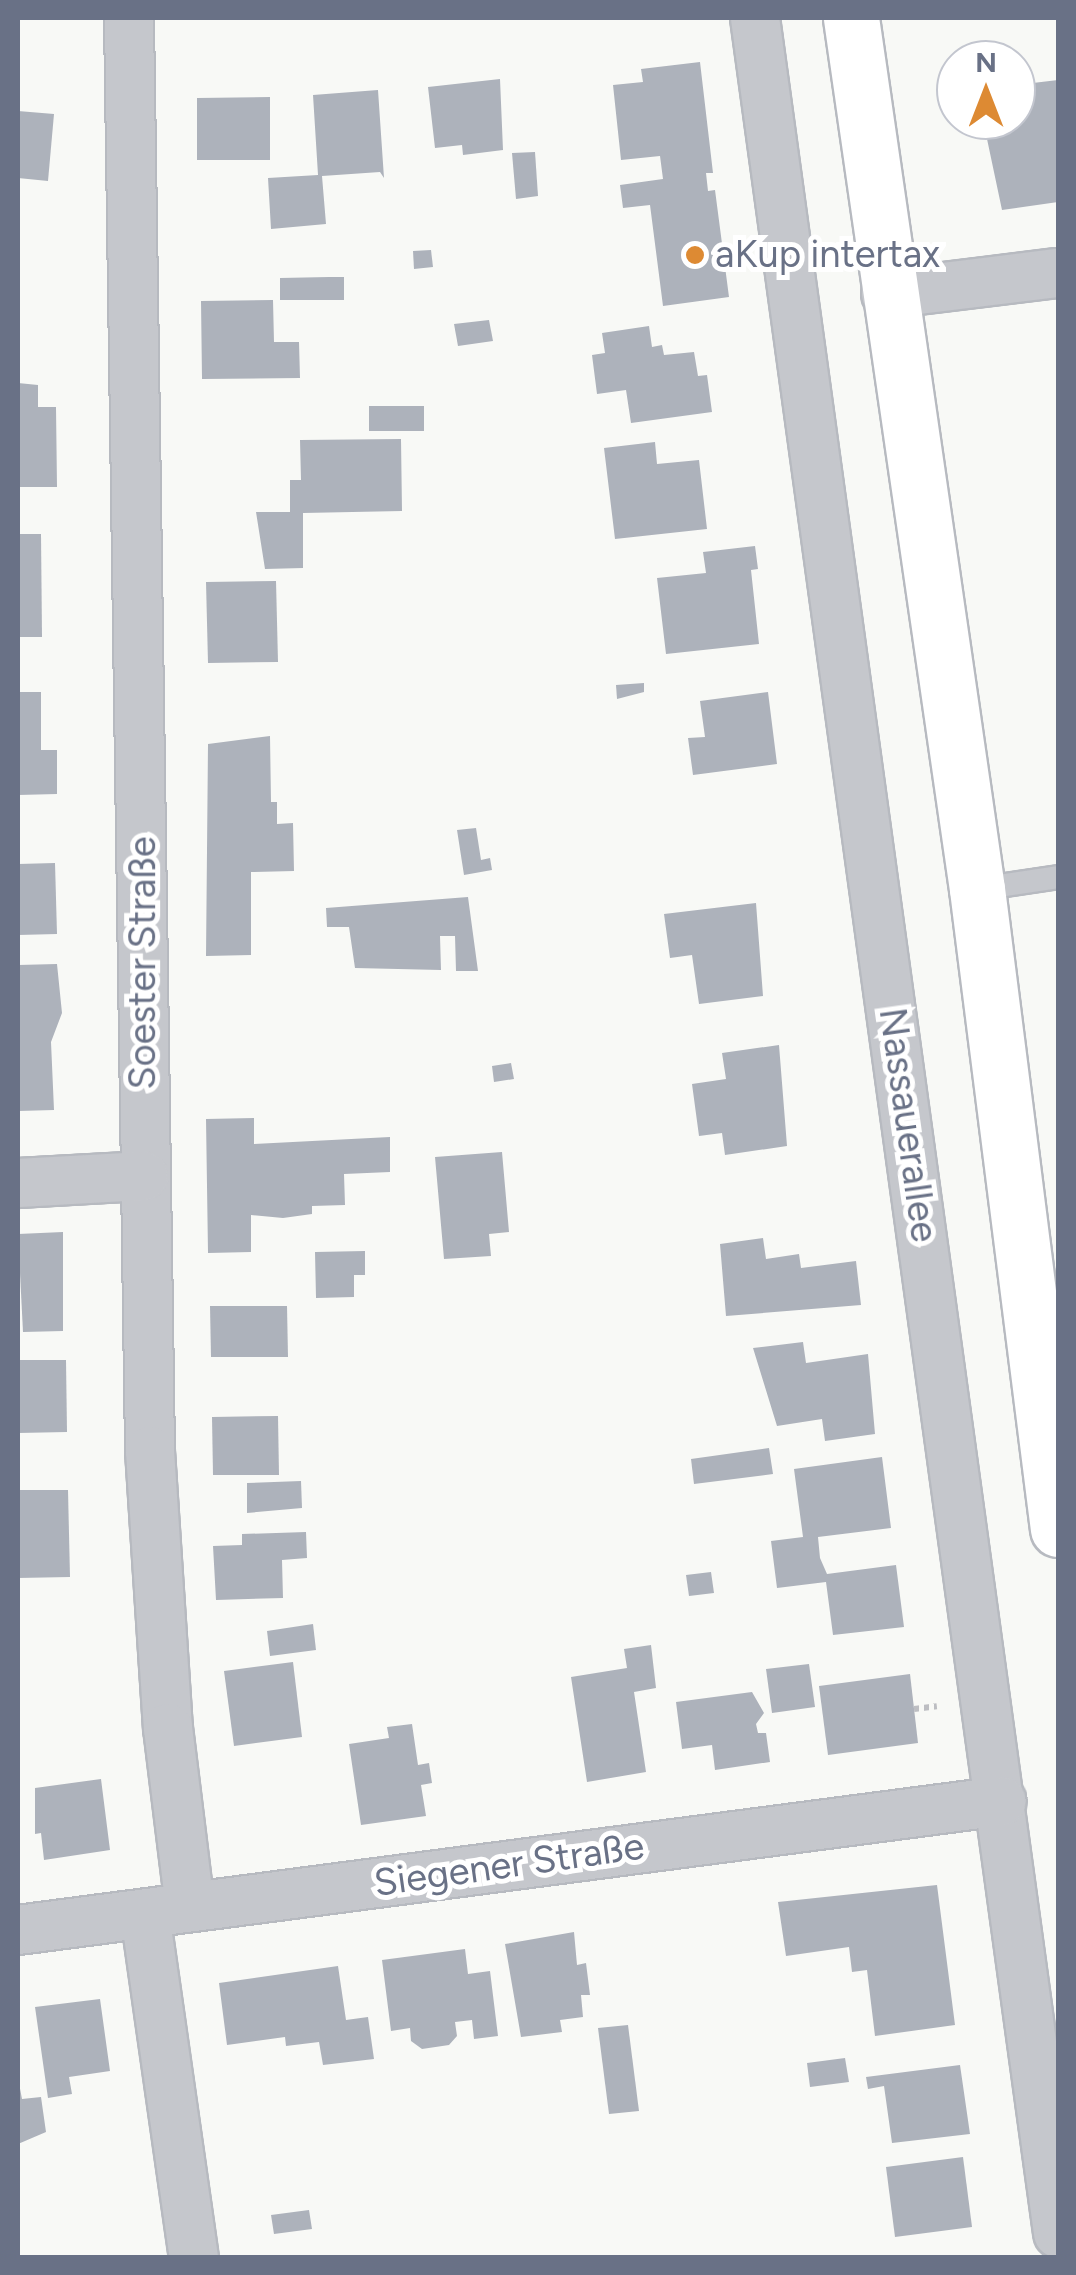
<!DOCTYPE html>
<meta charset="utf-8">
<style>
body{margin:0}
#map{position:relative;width:1076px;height:2275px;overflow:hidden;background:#f8f9f6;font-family:Figtree,sans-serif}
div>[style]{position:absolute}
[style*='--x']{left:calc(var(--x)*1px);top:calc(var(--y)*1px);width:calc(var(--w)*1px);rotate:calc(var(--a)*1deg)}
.building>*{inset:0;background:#adb2bb}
.path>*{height:6px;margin-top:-3px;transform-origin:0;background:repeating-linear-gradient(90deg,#bdbec2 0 5px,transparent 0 10px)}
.roads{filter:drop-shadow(2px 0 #b7bac0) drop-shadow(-2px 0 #b7bac0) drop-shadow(0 2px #b7bac0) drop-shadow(0 -2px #b7bac0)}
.lane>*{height:22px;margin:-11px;padding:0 11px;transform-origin:11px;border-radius:11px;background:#c5c7cc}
.street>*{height:48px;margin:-24px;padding:0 24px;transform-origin:24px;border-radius:24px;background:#c5c7cc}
.secondary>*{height:55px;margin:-27.5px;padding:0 27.5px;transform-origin:27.5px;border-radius:27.5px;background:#fff}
.dots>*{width:28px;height:28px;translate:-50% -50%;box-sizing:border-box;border:5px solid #fff;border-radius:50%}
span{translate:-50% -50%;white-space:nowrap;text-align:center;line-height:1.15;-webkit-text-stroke:10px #fff;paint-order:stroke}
.poi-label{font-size:38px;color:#697186}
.left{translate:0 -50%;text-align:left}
.street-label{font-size:38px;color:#697186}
.frame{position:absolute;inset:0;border:20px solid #697186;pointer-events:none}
.north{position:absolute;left:936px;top:40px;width:100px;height:100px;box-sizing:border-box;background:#fff;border:2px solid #c3c6cf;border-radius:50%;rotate:0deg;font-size:28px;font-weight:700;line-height:40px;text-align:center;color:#697186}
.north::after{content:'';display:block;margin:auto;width:35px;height:45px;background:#dd8a33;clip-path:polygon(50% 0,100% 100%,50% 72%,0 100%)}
</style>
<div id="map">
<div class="building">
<i style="clip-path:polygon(700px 62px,713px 173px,706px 173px,708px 191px,715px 190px,729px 297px,663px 306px,650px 205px,623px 208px,620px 185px,663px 179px,660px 156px,621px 160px,613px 85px,643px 82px,641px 69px)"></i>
<i style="clip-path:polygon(500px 79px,503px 150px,463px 155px,462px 145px,435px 148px,428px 87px)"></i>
<i style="clip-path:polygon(1058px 80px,1058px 202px,1002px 210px,983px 120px,1016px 120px,1016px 85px)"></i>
<i style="clip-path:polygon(378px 90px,384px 178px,380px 172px,322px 176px,326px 224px,271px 229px,268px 178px,318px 175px,313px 95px)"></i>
<i style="clip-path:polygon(270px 97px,270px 160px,197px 160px,197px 98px)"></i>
<i style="clip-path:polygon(18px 111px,54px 114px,48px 181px,18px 178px)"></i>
<i style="clip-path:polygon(535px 152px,538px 196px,516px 199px,512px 153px)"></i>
<i style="clip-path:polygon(431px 250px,433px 267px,414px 269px,413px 251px)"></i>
<i style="clip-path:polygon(329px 277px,344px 277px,344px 300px,280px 300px,280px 278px)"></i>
<i style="clip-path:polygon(273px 300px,274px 342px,299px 342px,300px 378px,202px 379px,201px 301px)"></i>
<i style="clip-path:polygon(489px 320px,493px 341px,458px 346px,454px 324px)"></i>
<i style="clip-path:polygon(649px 326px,652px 347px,662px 345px,664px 355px,694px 352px,698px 376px,707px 375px,712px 412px,631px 423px,626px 390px,597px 394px,592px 355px,605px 353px,602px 333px)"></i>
<i style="clip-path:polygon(18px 383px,38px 385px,38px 407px,56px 407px,57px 487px,18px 487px)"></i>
<i style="clip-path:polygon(369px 406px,424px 406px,424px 431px,369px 431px)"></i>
<i style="clip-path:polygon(401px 439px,402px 511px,303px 513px,303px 568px,265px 569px,256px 512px,290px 512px,290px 480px,301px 480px,300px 440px)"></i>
<i style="clip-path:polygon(655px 442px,657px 464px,699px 460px,707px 529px,615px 539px,604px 448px)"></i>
<i style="clip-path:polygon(18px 534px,41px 534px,42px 637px,18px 637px)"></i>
<i style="clip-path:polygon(755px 546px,758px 569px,751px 570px,759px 644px,666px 654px,657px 578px,706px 573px,703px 552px)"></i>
<i style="clip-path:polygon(276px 581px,278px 662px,208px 663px,206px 582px)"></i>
<i style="clip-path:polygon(644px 683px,644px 692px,617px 699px,616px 685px)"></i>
<i style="clip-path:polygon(18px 692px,41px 692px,41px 750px,57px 750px,57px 794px,18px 795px)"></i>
<i style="clip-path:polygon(768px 692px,777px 764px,693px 775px,688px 738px,705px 737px,700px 701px)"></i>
<i style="clip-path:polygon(270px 736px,271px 802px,277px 802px,277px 824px,293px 823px,294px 871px,251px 872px,251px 955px,206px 956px,208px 744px)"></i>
<i style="clip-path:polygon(476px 828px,481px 860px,490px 858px,492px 870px,464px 875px,457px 830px)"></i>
<i style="clip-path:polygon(55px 863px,57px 934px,18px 935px,18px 864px)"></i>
<i style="clip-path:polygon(468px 897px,478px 971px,456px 971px,455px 936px,440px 936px,441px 970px,355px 968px,349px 927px,327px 927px,326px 908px)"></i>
<i style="clip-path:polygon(756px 903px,763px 996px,699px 1004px,692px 955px,670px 958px,664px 914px)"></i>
<i style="clip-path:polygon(57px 964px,62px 1013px,51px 1042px,54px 1110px,18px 1111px,18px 965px)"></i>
<i style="clip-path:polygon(779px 1045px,787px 1146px,725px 1155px,722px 1133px,699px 1136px,692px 1084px,726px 1079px,722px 1053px)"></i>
<i style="clip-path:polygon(511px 1063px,514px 1079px,494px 1082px,492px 1066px)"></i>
<i style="clip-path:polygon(254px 1118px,254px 1144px,390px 1137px,390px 1172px,344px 1174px,345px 1205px,312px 1206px,312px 1214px,283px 1218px,251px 1215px,251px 1252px,208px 1253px,206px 1119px)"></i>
<i style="clip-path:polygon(502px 1152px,509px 1232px,489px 1234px,491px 1256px,444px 1259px,435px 1157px)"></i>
<i style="clip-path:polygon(63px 1232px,63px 1331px,23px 1332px,18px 1234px)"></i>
<i style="clip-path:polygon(763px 1238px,766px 1259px,799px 1254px,801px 1268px,856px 1261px,861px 1305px,726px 1316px,720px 1244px)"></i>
<i style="clip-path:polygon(365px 1251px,365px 1275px,354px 1275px,354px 1297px,316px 1298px,315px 1252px)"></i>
<i style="clip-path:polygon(210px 1306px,287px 1306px,288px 1357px,211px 1357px)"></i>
<i style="clip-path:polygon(803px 1342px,806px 1363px,868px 1354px,875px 1434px,825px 1441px,822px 1419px,777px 1426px,753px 1348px)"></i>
<i style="clip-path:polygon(18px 1360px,66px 1360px,67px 1432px,18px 1433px)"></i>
<i style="clip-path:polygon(278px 1416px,279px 1475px,213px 1475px,212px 1417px)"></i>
<i style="clip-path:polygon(769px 1448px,773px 1474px,694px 1484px,691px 1459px)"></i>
<i style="clip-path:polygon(882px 1457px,891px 1528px,818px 1537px,820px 1558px,827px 1574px,896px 1565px,904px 1627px,833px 1635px,826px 1582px,777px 1588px,771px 1541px,803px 1537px,794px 1469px)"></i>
<i style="clip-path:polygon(301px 1481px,302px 1508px,247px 1513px,247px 1483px)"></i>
<i style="clip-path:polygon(18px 1490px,68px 1490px,70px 1577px,18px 1578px)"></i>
<i style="clip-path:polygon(306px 1532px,307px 1558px,282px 1560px,283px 1598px,216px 1600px,213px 1546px,242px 1545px,242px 1534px)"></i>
<i style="clip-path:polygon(711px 1572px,714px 1593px,689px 1596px,686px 1575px)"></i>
<i style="clip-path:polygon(313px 1624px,316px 1650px,270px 1656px,267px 1631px)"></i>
<i style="clip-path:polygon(651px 1645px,656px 1688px,634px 1692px,646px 1772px,587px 1782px,571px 1677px,627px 1668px,624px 1649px)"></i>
<i style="clip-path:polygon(293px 1662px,302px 1737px,234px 1746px,224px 1671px)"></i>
<i style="clip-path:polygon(809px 1664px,815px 1707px,772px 1713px,766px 1669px)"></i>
<i style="clip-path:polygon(910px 1674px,918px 1743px,828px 1755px,819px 1686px)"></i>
<i style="clip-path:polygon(752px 1692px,764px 1713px,756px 1724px,758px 1733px,766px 1733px,770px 1762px,715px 1770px,712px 1745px,682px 1749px,676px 1702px)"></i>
<i style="clip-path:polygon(412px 1724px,418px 1765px,429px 1763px,432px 1783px,421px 1785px,426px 1816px,361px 1825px,349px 1744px,389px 1738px,387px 1727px)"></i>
<i style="clip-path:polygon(101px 1779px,110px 1850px,44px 1860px,41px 1833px,35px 1834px,35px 1788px)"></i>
<i style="clip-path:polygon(937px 1885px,955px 2025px,875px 2036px,867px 1970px,852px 1972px,849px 1947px,786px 1956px,778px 1902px)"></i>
<i style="clip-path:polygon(574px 1932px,577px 1965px,586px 1963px,590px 1995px,581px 1995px,583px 2017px,560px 2020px,562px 2032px,521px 2037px,505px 1944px)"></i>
<i style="clip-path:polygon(465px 1949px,468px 1974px,490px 1971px,498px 2036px,474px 2039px,472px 2020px,455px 2022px,457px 2036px,449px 2045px,422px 2049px,411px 2041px,410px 2028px,391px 2031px,382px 1960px)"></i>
<i style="clip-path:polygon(338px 1966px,346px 2020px,368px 2017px,374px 2059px,323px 2065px,319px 2042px,286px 2046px,285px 2037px,227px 2045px,219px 1983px)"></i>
<i style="clip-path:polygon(100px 1999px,110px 2071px,69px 2077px,72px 2094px,48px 2098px,35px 2007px)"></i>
<i style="clip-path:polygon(628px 2025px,639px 2111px,609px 2114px,598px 2028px)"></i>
<i style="clip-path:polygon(845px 2058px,849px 2082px,810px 2087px,807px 2063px)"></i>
<i style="clip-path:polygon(960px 2065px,970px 2134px,892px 2143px,884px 2086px,868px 2089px,866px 2077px)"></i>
<i style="clip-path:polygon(18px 2078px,22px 2099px,41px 2097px,46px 2132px,18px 2144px)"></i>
<i style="clip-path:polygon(963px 2157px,972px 2227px,895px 2237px,886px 2167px)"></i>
<i style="clip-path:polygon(309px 2210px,312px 2229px,274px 2234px,271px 2215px)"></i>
</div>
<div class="path">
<i style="--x:914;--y:1709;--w:23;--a:-7"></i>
</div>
<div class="roads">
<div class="lane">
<i style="--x:978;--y:889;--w:81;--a:-8.5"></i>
</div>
<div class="street">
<i style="--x:129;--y:18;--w:1433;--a:89.16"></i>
<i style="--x:150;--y:1451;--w:278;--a:86.3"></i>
<i style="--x:168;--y:1728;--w:180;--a:83"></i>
<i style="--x:755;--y:18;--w:2236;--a:82.21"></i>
<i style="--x:886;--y:294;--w:173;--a:-7"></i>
<i style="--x:18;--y:1183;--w:126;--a:-3.2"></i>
<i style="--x:145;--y:1914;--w:347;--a:81.9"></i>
<i style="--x:18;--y:1930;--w:992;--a:-7.47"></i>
</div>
<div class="secondary">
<i style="--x:851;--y:18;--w:880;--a:81.77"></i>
<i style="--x:977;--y:889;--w:645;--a:82.79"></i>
</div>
</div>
<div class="dots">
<i style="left:695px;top:255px;background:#dd8a33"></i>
</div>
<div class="poi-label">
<span class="left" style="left:715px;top:255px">aKup intertax</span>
</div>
<div class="street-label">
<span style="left:143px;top:963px;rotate:-90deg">Soester Straße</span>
<span style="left:908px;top:1125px;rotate:82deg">Nassauerallee</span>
<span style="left:509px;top:1865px;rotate:-8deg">Siegener Straße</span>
</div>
<div class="frame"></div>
<div class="north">N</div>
</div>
